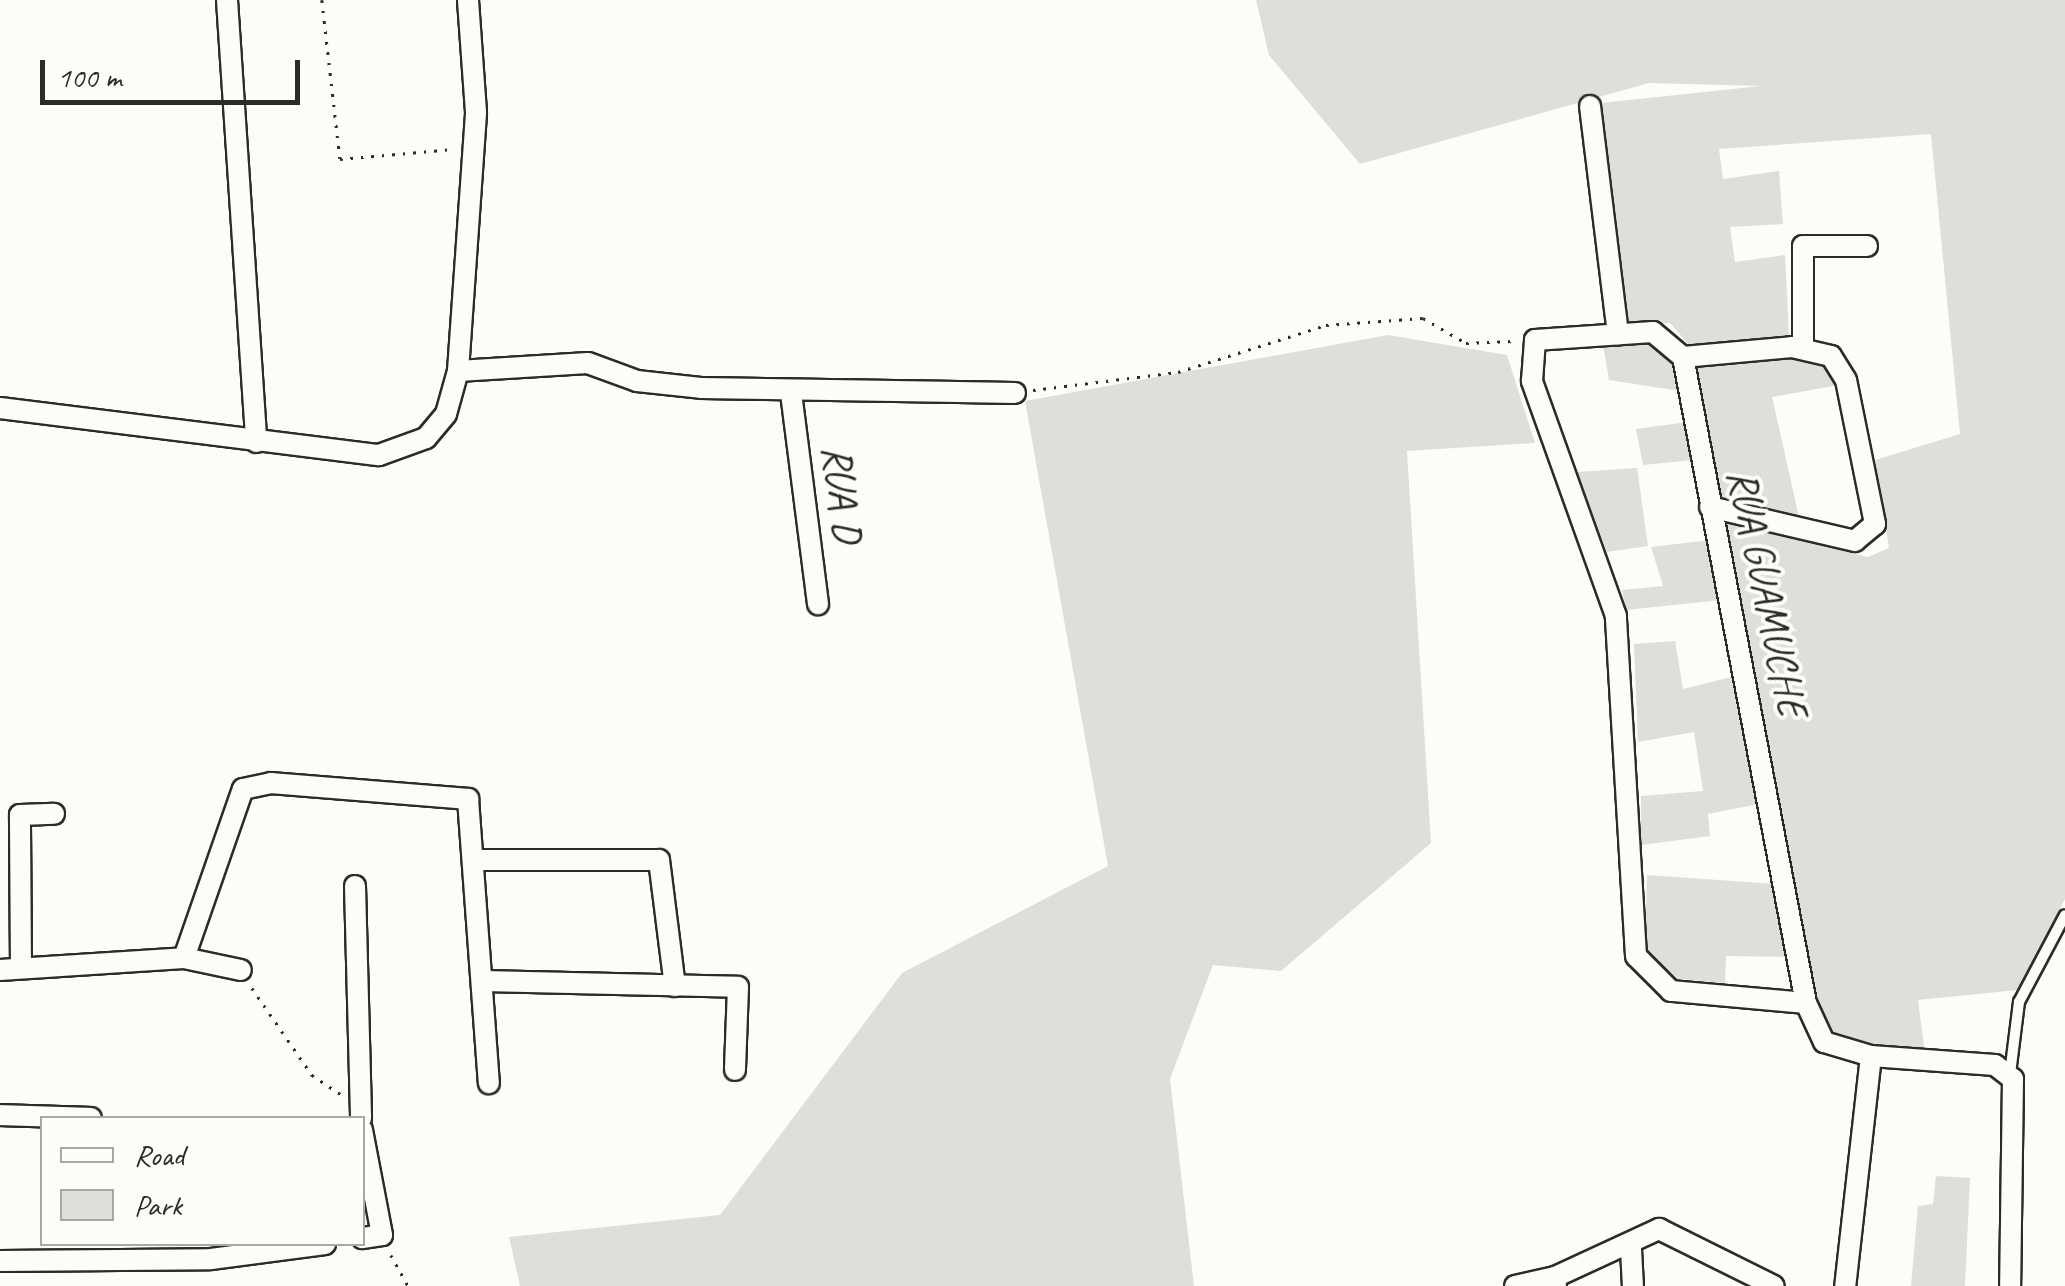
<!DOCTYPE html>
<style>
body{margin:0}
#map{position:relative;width:2065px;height:1286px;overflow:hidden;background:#fdfcf7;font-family:Caveat,sans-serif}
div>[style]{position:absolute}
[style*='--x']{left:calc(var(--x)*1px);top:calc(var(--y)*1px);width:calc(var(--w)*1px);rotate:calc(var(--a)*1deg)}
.green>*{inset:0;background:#dfdeda}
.path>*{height:2.5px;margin-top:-1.25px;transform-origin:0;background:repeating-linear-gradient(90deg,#2b2b2b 0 2.5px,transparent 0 10.5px)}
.roads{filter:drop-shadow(2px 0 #2b2b2b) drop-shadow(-2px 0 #2b2b2b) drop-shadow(0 2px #2b2b2b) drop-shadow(0 -2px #2b2b2b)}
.service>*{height:10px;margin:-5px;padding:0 5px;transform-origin:5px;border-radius:5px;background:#fdfcf7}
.minor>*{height:20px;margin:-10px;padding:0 10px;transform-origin:10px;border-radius:10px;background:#fdfcf7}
span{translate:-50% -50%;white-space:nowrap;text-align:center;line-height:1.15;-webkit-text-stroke:8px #fdfcf7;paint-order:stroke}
.street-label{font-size:42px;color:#2b2b2b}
.legend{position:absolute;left:40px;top:1116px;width:325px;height:130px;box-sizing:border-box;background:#fdfcf7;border:2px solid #a9a8a5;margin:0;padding:12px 18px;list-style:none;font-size:30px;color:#2b2b2b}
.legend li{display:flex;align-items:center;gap:20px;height:50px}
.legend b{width:50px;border:2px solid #a9a8a5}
.scale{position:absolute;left:40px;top:60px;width:260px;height:45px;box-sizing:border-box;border:5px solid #2b2b2b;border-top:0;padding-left:12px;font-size:30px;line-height:35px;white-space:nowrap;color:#2b2b2b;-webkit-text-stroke:8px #fdfcf7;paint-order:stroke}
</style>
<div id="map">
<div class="green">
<i style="clip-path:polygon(1256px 0,2065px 0,2065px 899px,2018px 990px,1918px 1000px,1925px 1053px,1827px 1039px,1813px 1004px,1725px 522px,1868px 557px,1889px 548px,1875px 460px,1960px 434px,1931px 134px,1719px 149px,1723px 179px,1779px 171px,1783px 224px,1730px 227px,1735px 262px,1785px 255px,1789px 335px,1690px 346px,1670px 323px,1629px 325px,1601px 103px,1761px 86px,1649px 83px,1360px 164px,1269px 55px)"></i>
<i style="clip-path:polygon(1388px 335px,1507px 355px,1535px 443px,1407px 451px,1431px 843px,1281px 971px,1213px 965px,1170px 1079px,1194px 1286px,520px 1286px,509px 1237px,720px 1215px,902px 973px,1108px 866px,1025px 401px)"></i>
<i style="clip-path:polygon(1653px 337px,1671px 350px,1680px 391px,1609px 380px,1603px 344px)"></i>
<i style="clip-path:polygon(1814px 357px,1839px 385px,1772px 397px,1799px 517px,1721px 501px,1693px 363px)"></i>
<i style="clip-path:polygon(1687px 422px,1693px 460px,1643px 465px,1636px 429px)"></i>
<i style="clip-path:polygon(1637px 468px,1648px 546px,1607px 552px,1577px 472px)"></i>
<i style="clip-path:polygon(1710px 540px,1721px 600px,1626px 610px,1622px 590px,1663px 586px,1651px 547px)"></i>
<i style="clip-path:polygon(1675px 641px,1683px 689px,1739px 675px,1764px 803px,1708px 814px,1710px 836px,1641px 845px,1641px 796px,1703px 791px,1694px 732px,1638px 742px,1634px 644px)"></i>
<i style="clip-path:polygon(1647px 875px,1776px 884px,1790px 957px,1726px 956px,1725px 983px,1659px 977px,1645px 947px)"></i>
<i style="clip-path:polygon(1936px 1176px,1970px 1178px,1965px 1286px,1911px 1286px,1918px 1206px,1933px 1204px)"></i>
</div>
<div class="path">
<i style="--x:322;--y:0;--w:160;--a:83.5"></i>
<i style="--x:340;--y:159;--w:114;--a:-5"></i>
<i style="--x:1033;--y:390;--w:146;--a:-7.1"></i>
<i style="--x:1178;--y:372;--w:155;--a:-17.6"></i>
<i style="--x:1326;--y:325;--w:97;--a:-4.1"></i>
<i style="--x:1423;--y:318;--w:50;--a:30.2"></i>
<i style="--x:1466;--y:343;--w:47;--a:-2.4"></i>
<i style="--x:252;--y:988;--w:106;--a:55.4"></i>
<i style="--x:312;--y:1075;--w:36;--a:34"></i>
<i style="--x:391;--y:1255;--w:35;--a:61"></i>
</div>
<div class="roads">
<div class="service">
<i style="--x:2010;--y:1074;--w:73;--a:-82.9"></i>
<i style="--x:2019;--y:1002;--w:98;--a:-62.1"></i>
</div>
<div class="minor">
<i style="--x:227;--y:0;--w:443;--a:86.2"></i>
<i style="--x:1590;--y:106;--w:230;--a:83"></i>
<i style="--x:1803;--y:347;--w:101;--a:-90"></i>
<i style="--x:1803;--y:246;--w:64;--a:0"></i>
<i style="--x:1683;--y:357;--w:109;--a:-5.2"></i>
<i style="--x:1792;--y:347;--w:40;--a:13"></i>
<i style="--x:1831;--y:356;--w:28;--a:58"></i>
<i style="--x:1846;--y:380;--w:147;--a:78.6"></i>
<i style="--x:1875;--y:524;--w:26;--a:140"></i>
<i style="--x:1855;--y:541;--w:149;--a:-166.8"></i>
<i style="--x:458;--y:371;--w:130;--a:-3.5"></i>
<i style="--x:588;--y:363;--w:52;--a:20.2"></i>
<i style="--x:637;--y:381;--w:64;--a:6.2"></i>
<i style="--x:701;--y:388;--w:314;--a:0.9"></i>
<i style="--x:791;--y:393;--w:213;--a:82.7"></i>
<i style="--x:0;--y:408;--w:382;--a:7.1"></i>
<i style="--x:379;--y:455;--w:50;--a:-19.9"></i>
<i style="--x:426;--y:438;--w:31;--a:-50"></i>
<i style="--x:446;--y:414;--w:45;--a:-74.4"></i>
<i style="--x:458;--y:371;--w:260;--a:-86"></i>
<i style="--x:476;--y:112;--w:112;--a:-94.1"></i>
<i style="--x:473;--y:860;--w:186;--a:0"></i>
<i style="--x:659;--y:860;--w:127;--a:82.8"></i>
<i style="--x:355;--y:886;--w:232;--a:88.5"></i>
<i style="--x:184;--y:958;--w:179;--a:-70.8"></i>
<i style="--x:243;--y:789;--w:29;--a:-12"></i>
<i style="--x:271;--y:783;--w:198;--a:4.6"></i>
<i style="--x:468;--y:799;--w:285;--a:85.8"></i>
<i style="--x:21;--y:968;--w:153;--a:-90.4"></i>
<i style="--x:20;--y:815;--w:34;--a:-2"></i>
<i style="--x:0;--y:970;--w:184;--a:-3.7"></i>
<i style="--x:184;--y:958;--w:58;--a:11.9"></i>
<i style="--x:482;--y:981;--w:256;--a:1.3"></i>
<i style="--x:738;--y:987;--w:83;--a:92.1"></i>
<i style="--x:1806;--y:1003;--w:136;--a:-174.9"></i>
<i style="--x:1671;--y:991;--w:49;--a:-135"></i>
<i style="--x:1636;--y:956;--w:341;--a:-93.4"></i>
<i style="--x:1616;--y:616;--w:250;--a:-109.7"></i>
<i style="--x:1532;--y:381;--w:41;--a:-85.8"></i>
<i style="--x:1535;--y:340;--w:118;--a:-3.9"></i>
<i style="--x:1653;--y:332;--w:39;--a:40"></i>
<i style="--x:1683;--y:357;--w:658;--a:79.22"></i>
<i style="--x:1806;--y:1003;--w:43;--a:65.2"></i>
<i style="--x:1824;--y:1042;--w:49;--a:16.6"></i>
<i style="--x:1871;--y:1056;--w:231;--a:96.4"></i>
<i style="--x:1871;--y:1056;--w:124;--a:4.2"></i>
<i style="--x:1995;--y:1065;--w:23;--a:38"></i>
<i style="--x:2013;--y:1079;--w:207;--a:90.8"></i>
<i style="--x:0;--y:1115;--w:91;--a:1.9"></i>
<i style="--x:362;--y:1130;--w:107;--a:79.2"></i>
<i style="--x:382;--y:1235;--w:20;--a:171"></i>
<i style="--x:1631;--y:1249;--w:37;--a:87"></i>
<i style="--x:0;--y:1261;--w:211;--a:-0.5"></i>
<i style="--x:211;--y:1259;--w:115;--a:-7.5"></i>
<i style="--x:1555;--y:1277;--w:115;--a:-24.8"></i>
<i style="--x:1659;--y:1229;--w:128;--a:26.4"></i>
<i style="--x:1515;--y:1286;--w:41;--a:-12.7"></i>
<i style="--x:1555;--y:1277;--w:9;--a:84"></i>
</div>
</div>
<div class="street-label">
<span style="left:842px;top:494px;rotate:83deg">RUA D</span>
<span style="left:1767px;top:593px;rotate:78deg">RUA GUAMUCHE</span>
</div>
<ul class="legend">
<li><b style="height:12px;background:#fdfcf7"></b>Road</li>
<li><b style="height:28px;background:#dfdeda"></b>Park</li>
</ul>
<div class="scale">100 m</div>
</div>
